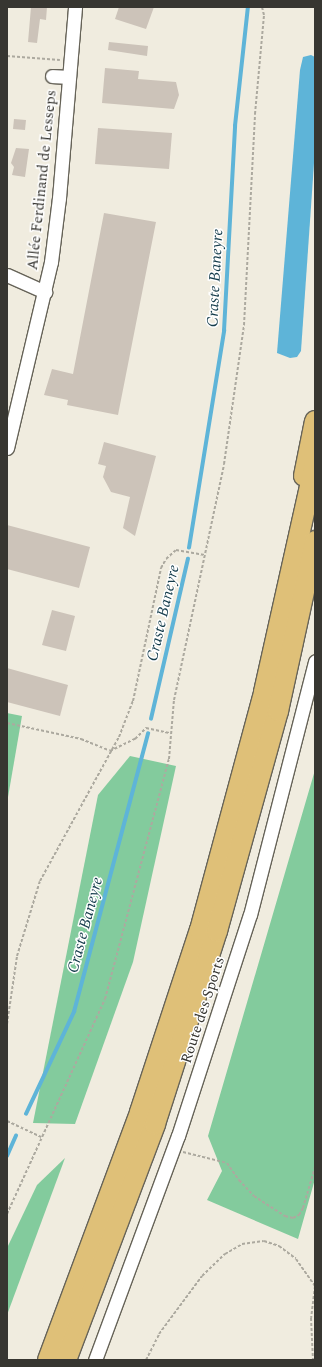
<!DOCTYPE html>
<meta charset="utf-8">
<style>
body{margin:0}
#map{position:relative;width:322px;height:1367px;overflow:hidden;background:#f0ecdf;font-family:Spectral,serif}
div>[style]{position:absolute}
[style*='--x']{left:calc(var(--x)*1px);top:calc(var(--y)*1px);width:calc(var(--w)*1px);rotate:calc(var(--a)*1deg)}
.forest>*{inset:0;background:#83cb9d}
.water>*{inset:0;background:#5eb4d8}
.stream>*{height:3.5px;margin:-1.75px;padding:0 1.75px;transform-origin:1.75px;border-radius:1.75px;background:#5eb4d8}
.building>*{inset:0;background:#ccc3b9}
.path>*{height:2px;margin-top:-1px;transform-origin:0;background:repeating-linear-gradient(90deg,#aca99f 0 3px,transparent 0 5px)}
.roads{filter:drop-shadow(1px 0 #666358) drop-shadow(-1px 0 #666358) drop-shadow(0 1px #666358) drop-shadow(0 -1px #666358)}
.minor>*{height:13px;margin:-6.5px;padding:0 6.5px;transform-origin:6.5px;border-radius:6.5px;background:#fff}
.highway>*{height:20px;margin:-10px;padding:0 10px;transform-origin:10px;border-radius:10px;background:#dfc078}
span{translate:-50% -50%;white-space:nowrap;text-align:center;line-height:1.15;-webkit-text-stroke:3px #fff;paint-order:stroke}
.street-label{font-size:15px;color:#373631}
.water-label{font-size:16px;color:#143c4b;font-style:italic}
.frame{position:absolute;inset:0;border:8px solid #373631;pointer-events:none}
</style>
<div id="map">
<div class="forest">
<i style="clip-path:polygon(7px 713px,22px 716px,7px 803px)"></i>
<i style="clip-path:polygon(130px 756px,176px 766px,133px 962px,75px 1124px,33px 1123px,98px 795px)"></i>
<i style="clip-path:polygon(315px 770px,315px 1179px,298px 1239px,207px 1200px,222px 1171px,208px 1136px)"></i>
<i style="clip-path:polygon(65px 1158px,7px 1315px,7px 1248px,37px 1185px)"></i>
</div>
<div class="water">
<i style="clip-path:polygon(311px 55px,315px 57px,315px 149px,301px 351px,297px 357px,290px 358px,277px 353px,300px 70px,303px 57px)"></i>
</div>
<div class="stream">
<i style="--x:189;--y:548;--w:220;--a:-80.8"></i>
<i style="--x:224;--y:331;--w:205;--a:-86.9"></i>
<i style="--x:235;--y:126;--w:120;--a:-83.8"></i>
<i style="--x:151;--y:719;--w:164;--a:-77"></i>
<i style="--x:26;--y:1114;--w:113;--a:-64.8"></i>
<i style="--x:74;--y:1012;--w:288;--a:-75.1"></i>
<i style="--x:7;--y:1156;--w:22;--a:-66"></i>
</div>
<div class="building">
<i style="clip-path:polygon(31px 7px,47px 7px,46px 20px,40px 19px,37px 43px,28px 42px)"></i>
<i style="clip-path:polygon(119px 7px,154px 7px,146px 29px,115px 19px)"></i>
<i style="clip-path:polygon(109px 42px,148px 46px,147px 56px,108px 50px)"></i>
<i style="clip-path:polygon(105px 68px,139px 71px,138px 79px,176px 82px,179px 95px,174px 109px,102px 103px)"></i>
<i style="clip-path:polygon(14px 119px,26px 120px,25px 130px,13px 129px)"></i>
<i style="clip-path:polygon(98px 128px,172px 133px,169px 169px,95px 164px)"></i>
<i style="clip-path:polygon(16px 148px,29px 149px,25px 177px,12px 175px,14px 167px,11px 163px)"></i>
<i style="clip-path:polygon(104px 213px,156px 222px,118px 415px,67px 405px,68px 400px,44px 395px,52px 369px,73px 374px)"></i>
<i style="clip-path:polygon(104px 442px,156px 456px,135px 536px,123px 528px,130px 497px,111px 492px,103px 477px,106px 466px,98px 464px)"></i>
<i style="clip-path:polygon(7px 525px,90px 547px,79px 588px,7px 569px)"></i>
<i style="clip-path:polygon(52px 610px,75px 616px,66px 651px,42px 645px)"></i>
<i style="clip-path:polygon(7px 668px,68px 685px,60px 716px,7px 702px)"></i>
</div>
<div class="path">
<i style="--x:7;--y:56;--w:53;--a:4.3"></i>
<i style="--x:7;--y:723;--w:76;--a:12.2"></i>
<i style="--x:81;--y:739;--w:31;--a:22"></i>
<i style="--x:110;--y:751;--w:28;--a:-26"></i>
<i style="--x:135;--y:739;--w:16;--a:-45"></i>
<i style="--x:146;--y:728;--w:25;--a:12"></i>
<i style="--x:7;--y:1024;--w:69;--a:-81.6"></i>
<i style="--x:17;--y:956;--w:78;--a:-73"></i>
<i style="--x:40;--y:881;--w:164;--a:-61.3"></i>
<i style="--x:119;--y:737;--w:39;--a:-69"></i>
<i style="--x:133;--y:701;--w:136;--a:-78.1"></i>
<i style="--x:161;--y:568;--w:10;--a:-61"></i>
<i style="--x:166;--y:559;--w:13;--a:-42"></i>
<i style="--x:176;--y:550;--w:29;--a:10"></i>
<i style="--x:7;--y:1121;--w:38;--a:25"></i>
<i style="--x:183;--y:1152;--w:45;--a:14"></i>
<i style="--x:227;--y:1163;--w:21;--a:55"></i>
<i style="--x:239;--y:1180;--w:22;--a:47"></i>
<i style="--x:254;--y:1196;--w:37;--a:33"></i>
<i style="--x:285;--y:1216;--w:8;--a:14"></i>
<i style="--x:293;--y:1218;--w:7;--a:-27"></i>
<i style="--x:299;--y:1215;--w:8;--a:-60"></i>
<i style="--x:303;--y:1208;--w:43;--a:-73.7"></i>
<i style="--x:7;--y:1214;--w:236;--a:-65.5"></i>
<i style="--x:105;--y:999;--w:248;--a:-75.1"></i>
<i style="--x:169;--y:759;--w:59;--a:-85.2"></i>
<i style="--x:174;--y:700;--w:241;--a:-78"></i>
<i style="--x:224;--y:464;--w:140;--a:-81.8"></i>
<i style="--x:244;--y:325;--w:211;--a:-87"></i>
<i style="--x:255;--y:114;--w:99;--a:-84.8"></i>
<i style="--x:264;--y:15;--w:8;--a:-104"></i>
<i style="--x:146;--y:1360;--w:29;--a:-63"></i>
<i style="--x:159;--y:1334;--w:72;--a:-53.4"></i>
<i style="--x:202;--y:1276;--w:32;--a:-44"></i>
<i style="--x:225;--y:1254;--w:20;--a:-30"></i>
<i style="--x:242;--y:1244;--w:22;--a:-8"></i>
<i style="--x:264;--y:1241;--w:16;--a:18"></i>
<i style="--x:279;--y:1246;--w:21;--a:37"></i>
<i style="--x:296;--y:1259;--w:33;--a:55"></i>
<i style="--x:315;--y:1286;--w:32;--a:97"></i>
<i style="--x:311;--y:1318;--w:42;--a:87.3"></i>
</div>
<div class="roads">
<div class="minor">
<i style="--x:52;--y:76;--w:17;--a:3"></i>
<i style="--x:7;--y:275;--w:42;--a:24.1"></i>
<i style="--x:7;--y:448;--w:191;--a:-76.7"></i>
<i style="--x:51;--y:262;--w:64;--a:-82.9"></i>
<i style="--x:59;--y:198;--w:192;--a:-85.2"></i>
<i style="--x:95;--y:1360;--w:239;--a:-69.7"></i>
<i style="--x:178;--y:1136;--w:232;--a:-72"></i>
<i style="--x:250;--y:915;--w:262;--a:-75.6"></i>
</div>
<div class="highway">
<i style="--x:304;--y:476;--w:56;--a:-78.7"></i>
<i style="--x:48;--y:1360;--w:265;--a:-69.6"></i>
<i style="--x:140;--y:1112;--w:192;--a:-71.8"></i>
<i style="--x:200;--y:930;--w:246;--a:-74.9"></i>
<i style="--x:264;--y:692;--w:234;--a:-77.4"></i>
<i style="--x:66;--y:1360;--w:252;--a:-69.3"></i>
<i style="--x:155;--y:1124;--w:203;--a:-72.2"></i>
<i style="--x:217;--y:931;--w:228;--a:-74.5"></i>
<i style="--x:278;--y:711;--w:174;--a:-77.7"></i>
</div>
</div>
<div class="street-label">
<span style="left:42px;top:180px;rotate:-84deg">Allée Ferdinand de Lesseps</span>
<span style="left:203px;top:1010px;rotate:-72deg">Route des Sports</span>
</div>
<div class="water-label">
<span style="left:215px;top:278px;rotate:-87deg">Craste Baneyre</span>
<span style="left:163px;top:613px;rotate:-77deg">Craste Baneyre</span>
<span style="left:85px;top:925px;rotate:-75deg">Craste Baneyre</span>
</div>
<div class="frame"></div>
</div>
